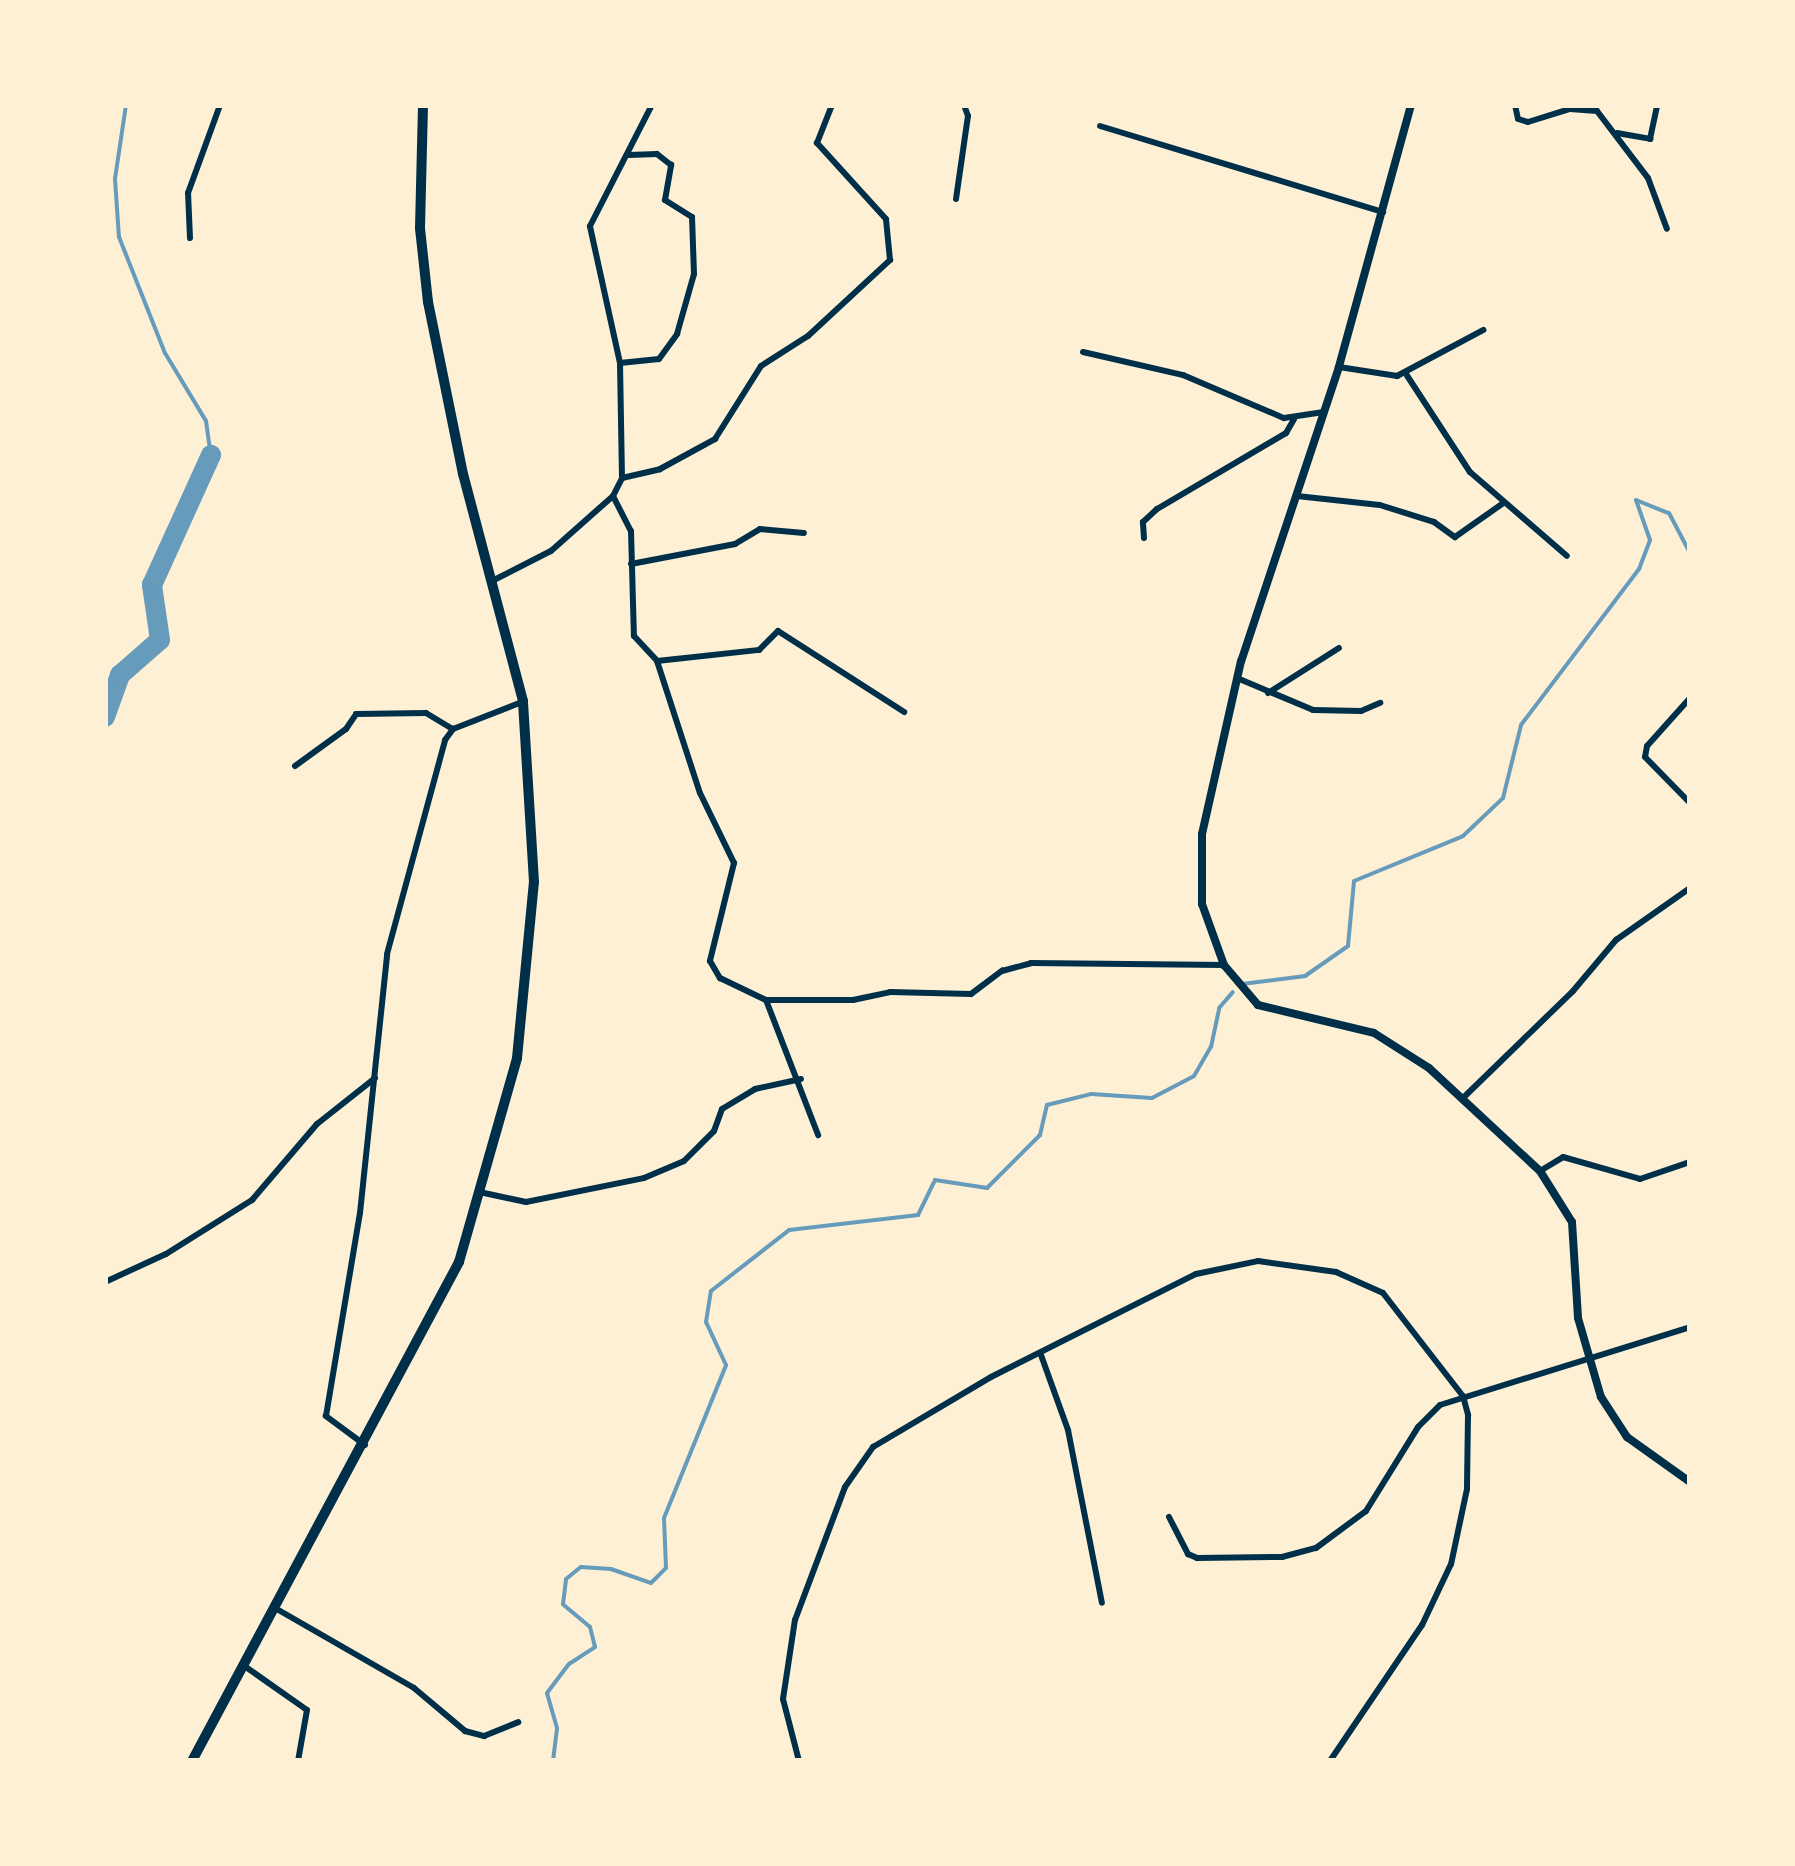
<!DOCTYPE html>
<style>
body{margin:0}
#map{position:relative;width:1795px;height:1866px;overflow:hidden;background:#fdf0d5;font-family:"Sofia Sans Condensed",sans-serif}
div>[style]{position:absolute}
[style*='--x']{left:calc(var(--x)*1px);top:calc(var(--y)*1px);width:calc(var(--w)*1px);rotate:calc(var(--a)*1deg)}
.stream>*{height:4px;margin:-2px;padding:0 2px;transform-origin:2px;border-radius:2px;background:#669bbc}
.river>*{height:20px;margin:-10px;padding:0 10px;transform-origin:10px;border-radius:10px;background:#669bbc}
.minor>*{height:6px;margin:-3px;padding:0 3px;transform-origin:3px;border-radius:3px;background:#003049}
.tertiary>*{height:8px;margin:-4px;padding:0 4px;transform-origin:4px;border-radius:4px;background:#003049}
.trunk>*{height:10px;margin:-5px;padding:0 5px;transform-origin:5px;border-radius:5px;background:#003049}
span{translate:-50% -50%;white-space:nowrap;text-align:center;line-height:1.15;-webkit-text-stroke:8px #fdf0d5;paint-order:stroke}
.frame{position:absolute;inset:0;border:108px solid #fdf0d5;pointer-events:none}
</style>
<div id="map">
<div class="stream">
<i style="--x:126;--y:105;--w:75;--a:98.5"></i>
<i style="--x:115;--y:179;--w:58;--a:86.1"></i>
<i style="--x:119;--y:237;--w:125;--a:68.4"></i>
<i style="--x:165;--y:353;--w:79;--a:58.9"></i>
<i style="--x:206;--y:421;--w:34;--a:82"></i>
<i style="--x:1242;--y:984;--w:64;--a:-7.2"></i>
<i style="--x:1305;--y:976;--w:52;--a:-34.9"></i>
<i style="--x:1348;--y:946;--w:65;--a:-84.7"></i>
<i style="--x:1354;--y:881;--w:118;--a:-22.4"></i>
<i style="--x:1463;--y:836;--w:55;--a:-43.5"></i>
<i style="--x:1503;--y:798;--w:75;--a:-76.1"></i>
<i style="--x:1521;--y:725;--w:196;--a:-52.9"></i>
<i style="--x:1639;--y:569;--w:31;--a:-69"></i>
<i style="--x:1650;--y:540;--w:42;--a:-109.3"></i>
<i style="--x:1636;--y:500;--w:35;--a:22"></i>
<i style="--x:1669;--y:513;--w:45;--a:62.3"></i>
<i style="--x:553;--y:1761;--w:33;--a:-83"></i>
<i style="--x:557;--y:1728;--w:36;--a:-106"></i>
<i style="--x:547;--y:1693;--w:36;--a:-53"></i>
<i style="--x:569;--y:1664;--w:31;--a:-33"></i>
<i style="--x:595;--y:1647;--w:21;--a:-104"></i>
<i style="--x:590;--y:1627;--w:35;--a:-140"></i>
<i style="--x:563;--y:1604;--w:25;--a:-83"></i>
<i style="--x:566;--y:1579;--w:19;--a:-39"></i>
<i style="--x:581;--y:1567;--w:30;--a:4"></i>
<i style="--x:611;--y:1569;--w:42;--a:19.3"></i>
<i style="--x:651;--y:1583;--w:21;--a:-45"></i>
<i style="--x:666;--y:1568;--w:50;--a:-92.3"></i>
<i style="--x:664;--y:1518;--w:165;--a:-67.9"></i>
<i style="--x:726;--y:1365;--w:47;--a:-114.9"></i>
<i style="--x:706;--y:1322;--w:31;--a:-81"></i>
<i style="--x:711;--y:1291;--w:99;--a:-38"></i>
<i style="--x:789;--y:1230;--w:130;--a:-6.6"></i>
<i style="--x:918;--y:1215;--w:39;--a:-64"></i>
<i style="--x:935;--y:1180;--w:53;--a:8.7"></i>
<i style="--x:987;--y:1188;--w:75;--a:-45"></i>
<i style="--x:1040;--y:1135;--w:31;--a:-77"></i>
<i style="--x:1047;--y:1105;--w:45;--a:-14"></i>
<i style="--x:1091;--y:1094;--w:61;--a:3.8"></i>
<i style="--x:1152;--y:1098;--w:47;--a:-27.6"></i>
<i style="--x:1194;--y:1076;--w:34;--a:-60"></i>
<i style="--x:1211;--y:1047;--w:40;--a:-78"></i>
<i style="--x:1219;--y:1008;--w:21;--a:-49"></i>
</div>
<div class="river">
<i style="--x:105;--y:717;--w:45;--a:-70.3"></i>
<i style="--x:120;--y:675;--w:53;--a:-41.2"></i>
<i style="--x:160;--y:640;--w:56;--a:-98.3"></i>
<i style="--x:152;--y:585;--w:143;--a:-65.6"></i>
</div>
<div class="minor">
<i style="--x:1515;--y:105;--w:14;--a:78"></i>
<i style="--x:1518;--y:119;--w:10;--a:17"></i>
<i style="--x:1528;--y:122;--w:44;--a:-17.2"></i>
<i style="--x:1570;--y:109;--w:27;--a:4"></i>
<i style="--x:1597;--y:111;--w:84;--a:52.7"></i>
<i style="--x:1648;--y:178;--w:54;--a:69.6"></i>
<i style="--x:1100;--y:126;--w:296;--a:16.9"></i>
<i style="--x:1617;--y:133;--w:34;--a:10"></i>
<i style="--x:1650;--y:139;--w:35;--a:-78"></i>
<i style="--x:956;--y:199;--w:84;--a:-81.8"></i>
<i style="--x:968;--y:116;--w:12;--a:-110"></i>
<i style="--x:190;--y:238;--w:45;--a:-92.5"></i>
<i style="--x:188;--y:193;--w:94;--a:-70"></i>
<i style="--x:1083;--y:352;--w:103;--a:13"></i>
<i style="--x:1183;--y:375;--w:110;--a:23.1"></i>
<i style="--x:1284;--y:418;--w:40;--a:-8.5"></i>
<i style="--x:620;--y:363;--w:39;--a:-6"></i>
<i style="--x:659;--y:359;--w:31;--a:-54"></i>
<i style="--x:677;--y:334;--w:62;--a:-74.2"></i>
<i style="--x:694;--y:274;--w:57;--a:-92"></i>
<i style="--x:692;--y:217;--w:32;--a:-148"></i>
<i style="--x:665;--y:200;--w:36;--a:-80"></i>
<i style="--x:671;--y:165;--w:18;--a:-142"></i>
<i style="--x:657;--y:154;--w:28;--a:178"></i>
<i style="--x:1339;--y:367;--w:59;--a:8.8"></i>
<i style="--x:1397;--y:376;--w:98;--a:-28.1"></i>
<i style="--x:1406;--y:374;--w:117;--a:56.9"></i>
<i style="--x:1470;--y:472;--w:128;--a:40.9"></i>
<i style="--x:622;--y:478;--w:39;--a:-13"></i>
<i style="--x:660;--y:469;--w:63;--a:-28.6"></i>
<i style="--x:715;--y:439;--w:86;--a:-57.8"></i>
<i style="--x:761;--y:366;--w:56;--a:-32.6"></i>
<i style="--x:808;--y:336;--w:112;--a:-42.8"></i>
<i style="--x:890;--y:260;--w:41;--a:-95.6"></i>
<i style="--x:886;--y:219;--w:103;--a:-132.2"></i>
<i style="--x:817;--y:143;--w:41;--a:-68.5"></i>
<i style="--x:613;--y:496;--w:39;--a:63"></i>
<i style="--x:631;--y:531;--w:105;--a:88.4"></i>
<i style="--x:634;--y:636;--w:34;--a:47"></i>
<i style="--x:657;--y:661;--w:139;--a:72"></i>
<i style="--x:700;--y:793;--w:78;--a:64.1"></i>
<i style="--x:734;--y:863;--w:101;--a:103.8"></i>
<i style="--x:710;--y:961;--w:20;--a:60"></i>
<i style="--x:720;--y:978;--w:51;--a:25.6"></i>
<i style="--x:766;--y:1000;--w:87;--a:0"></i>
<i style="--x:853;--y:1000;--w:38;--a:-12"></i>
<i style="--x:890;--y:992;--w:81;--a:1.4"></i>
<i style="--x:971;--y:994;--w:39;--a:-37"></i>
<i style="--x:1002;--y:971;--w:30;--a:-15"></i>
<i style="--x:1031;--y:963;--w:193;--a:0.6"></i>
<i style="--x:1297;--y:496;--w:83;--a:6.2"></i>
<i style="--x:1380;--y:505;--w:57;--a:17.5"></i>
<i style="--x:1434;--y:522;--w:26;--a:36"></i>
<i style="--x:1455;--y:537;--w:57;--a:-35.1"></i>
<i style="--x:1144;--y:538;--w:16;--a:-94"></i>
<i style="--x:1143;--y:522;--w:19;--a:-43"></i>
<i style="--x:1157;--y:509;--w:150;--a:-30.5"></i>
<i style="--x:1286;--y:433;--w:16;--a:-60"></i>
<i style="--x:631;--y:564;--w:106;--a:-10.9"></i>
<i style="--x:735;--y:544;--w:29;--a:-31"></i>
<i style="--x:760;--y:529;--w:44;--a:5.2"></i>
<i style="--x:492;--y:581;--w:66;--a:-27"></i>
<i style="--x:551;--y:551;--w:83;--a:-41.6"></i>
<i style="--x:613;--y:496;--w:20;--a:-63"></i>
<i style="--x:622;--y:478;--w:115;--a:-91"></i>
<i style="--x:620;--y:363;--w:140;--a:-102.4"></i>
<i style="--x:590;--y:226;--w:136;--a:-62.9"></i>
<i style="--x:657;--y:661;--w:103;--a:-6.2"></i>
<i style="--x:759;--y:650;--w:27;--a:-45"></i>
<i style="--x:778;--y:631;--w:150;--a:32.7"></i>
<i style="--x:1237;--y:678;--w:82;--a:22.8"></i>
<i style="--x:1313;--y:710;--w:48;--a:1.2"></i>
<i style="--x:1361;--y:711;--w:21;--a:-23"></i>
<i style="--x:1268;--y:693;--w:84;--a:-32.4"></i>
<i style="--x:1690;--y:698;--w:64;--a:131.9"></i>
<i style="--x:1647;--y:746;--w:11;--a:100"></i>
<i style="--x:1645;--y:757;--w:64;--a:45.6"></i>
<i style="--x:295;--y:766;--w:63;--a:-36"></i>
<i style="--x:346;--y:729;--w:18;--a:-56"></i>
<i style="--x:356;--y:714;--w:70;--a:-0.8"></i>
<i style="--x:426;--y:713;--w:31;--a:31"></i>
<i style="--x:766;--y:1000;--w:145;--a:68.9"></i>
<i style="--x:1463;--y:1098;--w:153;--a:-44.2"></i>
<i style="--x:1573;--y:991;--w:67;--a:-49.9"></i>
<i style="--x:1616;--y:940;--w:90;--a:-35.1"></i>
<i style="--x:1540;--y:1171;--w:27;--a:-31"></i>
<i style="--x:1563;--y:1157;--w:80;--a:15.9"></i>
<i style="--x:1640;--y:1179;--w:53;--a:-18.8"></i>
<i style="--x:484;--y:1193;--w:43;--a:12.1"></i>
<i style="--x:526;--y:1202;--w:120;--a:-11.5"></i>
<i style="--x:644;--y:1178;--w:43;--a:-23"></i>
<i style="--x:684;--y:1161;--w:42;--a:-45"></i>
<i style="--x:714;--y:1131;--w:23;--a:-70"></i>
<i style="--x:722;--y:1109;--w:39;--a:-31"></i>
<i style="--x:755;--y:1089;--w:47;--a:-12.3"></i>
<i style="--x:105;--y:1282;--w:67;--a:-24.7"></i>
<i style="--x:166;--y:1254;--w:102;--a:-32.1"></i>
<i style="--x:252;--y:1200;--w:100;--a:-49.5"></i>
<i style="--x:317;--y:1124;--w:74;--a:-38.4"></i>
<i style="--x:1041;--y:1355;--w:80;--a:70.2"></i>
<i style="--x:1068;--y:1430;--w:176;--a:78.9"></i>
<i style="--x:365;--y:1445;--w:49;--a:-143.4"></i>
<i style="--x:326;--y:1416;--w:206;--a:-80.5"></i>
<i style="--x:360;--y:1213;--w:260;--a:-84"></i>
<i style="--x:387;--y:954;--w:222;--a:-74.8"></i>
<i style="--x:445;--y:740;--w:14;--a:-54"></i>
<i style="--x:453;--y:729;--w:74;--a:-21.4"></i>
<i style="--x:1169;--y:1517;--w:42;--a:62.8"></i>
<i style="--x:1188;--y:1554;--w:10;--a:24"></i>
<i style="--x:1197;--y:1558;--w:85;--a:-0.7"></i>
<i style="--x:1282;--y:1557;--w:35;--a:-15"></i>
<i style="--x:1316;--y:1548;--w:62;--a:-36.5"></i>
<i style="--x:1366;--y:1511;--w:99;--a:-58.2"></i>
<i style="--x:1418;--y:1427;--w:31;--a:-45"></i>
<i style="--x:1440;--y:1405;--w:262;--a:-17.3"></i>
<i style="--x:275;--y:1608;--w:160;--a:29.9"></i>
<i style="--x:414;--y:1688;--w:67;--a:40.1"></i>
<i style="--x:465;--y:1731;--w:20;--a:15"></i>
<i style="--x:484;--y:1736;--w:37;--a:-22"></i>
<i style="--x:243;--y:1665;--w:78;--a:35.1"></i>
<i style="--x:307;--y:1710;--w:52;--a:100"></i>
<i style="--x:799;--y:1761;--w:64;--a:-104.5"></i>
<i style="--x:783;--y:1699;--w:80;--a:-81.4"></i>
<i style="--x:795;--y:1620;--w:142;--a:-69.4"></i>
<i style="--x:845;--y:1487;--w:49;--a:-55"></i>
<i style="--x:873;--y:1447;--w:137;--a:-30.7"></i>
<i style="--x:991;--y:1377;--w:229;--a:-26.7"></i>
<i style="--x:1196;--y:1274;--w:63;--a:-11.8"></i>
<i style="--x:1258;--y:1261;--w:79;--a:8"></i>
<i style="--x:1336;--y:1272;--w:51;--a:24.1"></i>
<i style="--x:1383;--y:1293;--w:130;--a:52.2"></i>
<i style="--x:1463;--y:1396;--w:20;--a:75"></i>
<i style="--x:1468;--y:1415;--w:74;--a:90.8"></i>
<i style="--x:1467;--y:1489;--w:77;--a:102"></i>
<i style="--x:1451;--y:1564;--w:68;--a:115.4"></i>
<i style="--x:1422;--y:1625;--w:164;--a:124.1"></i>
</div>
<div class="tertiary">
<i style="--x:1411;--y:105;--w:272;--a:105.4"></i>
<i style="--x:1339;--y:367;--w:310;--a:108.4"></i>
<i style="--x:1241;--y:661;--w:177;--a:102.7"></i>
<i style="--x:1202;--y:834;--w:70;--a:90"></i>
<i style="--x:1202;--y:904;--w:65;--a:70.2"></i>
<i style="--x:1224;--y:965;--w:52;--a:49.6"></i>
<i style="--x:1258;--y:1005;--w:119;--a:13.6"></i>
<i style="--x:1374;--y:1033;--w:65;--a:32.5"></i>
<i style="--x:1429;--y:1068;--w:151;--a:42.9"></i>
<i style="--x:1540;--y:1171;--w:60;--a:57.9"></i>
<i style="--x:1572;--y:1222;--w:96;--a:86.4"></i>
<i style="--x:1578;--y:1318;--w:82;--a:73.8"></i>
<i style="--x:1601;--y:1397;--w:48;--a:57"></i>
<i style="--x:1627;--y:1437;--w:77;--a:35.5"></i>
</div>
<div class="trunk">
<i style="--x:192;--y:1761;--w:566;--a:-61.85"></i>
<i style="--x:459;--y:1262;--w:212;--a:-74.1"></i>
<i style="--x:517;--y:1058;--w:177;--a:-84.5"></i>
<i style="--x:534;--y:882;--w:181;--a:-93.5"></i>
<i style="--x:523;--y:701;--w:235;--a:-104.8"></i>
<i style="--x:463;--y:474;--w:176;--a:-101.5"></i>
<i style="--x:428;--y:302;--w:74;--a:-96.2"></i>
<i style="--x:420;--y:228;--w:123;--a:-88.6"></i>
</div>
<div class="frame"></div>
</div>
